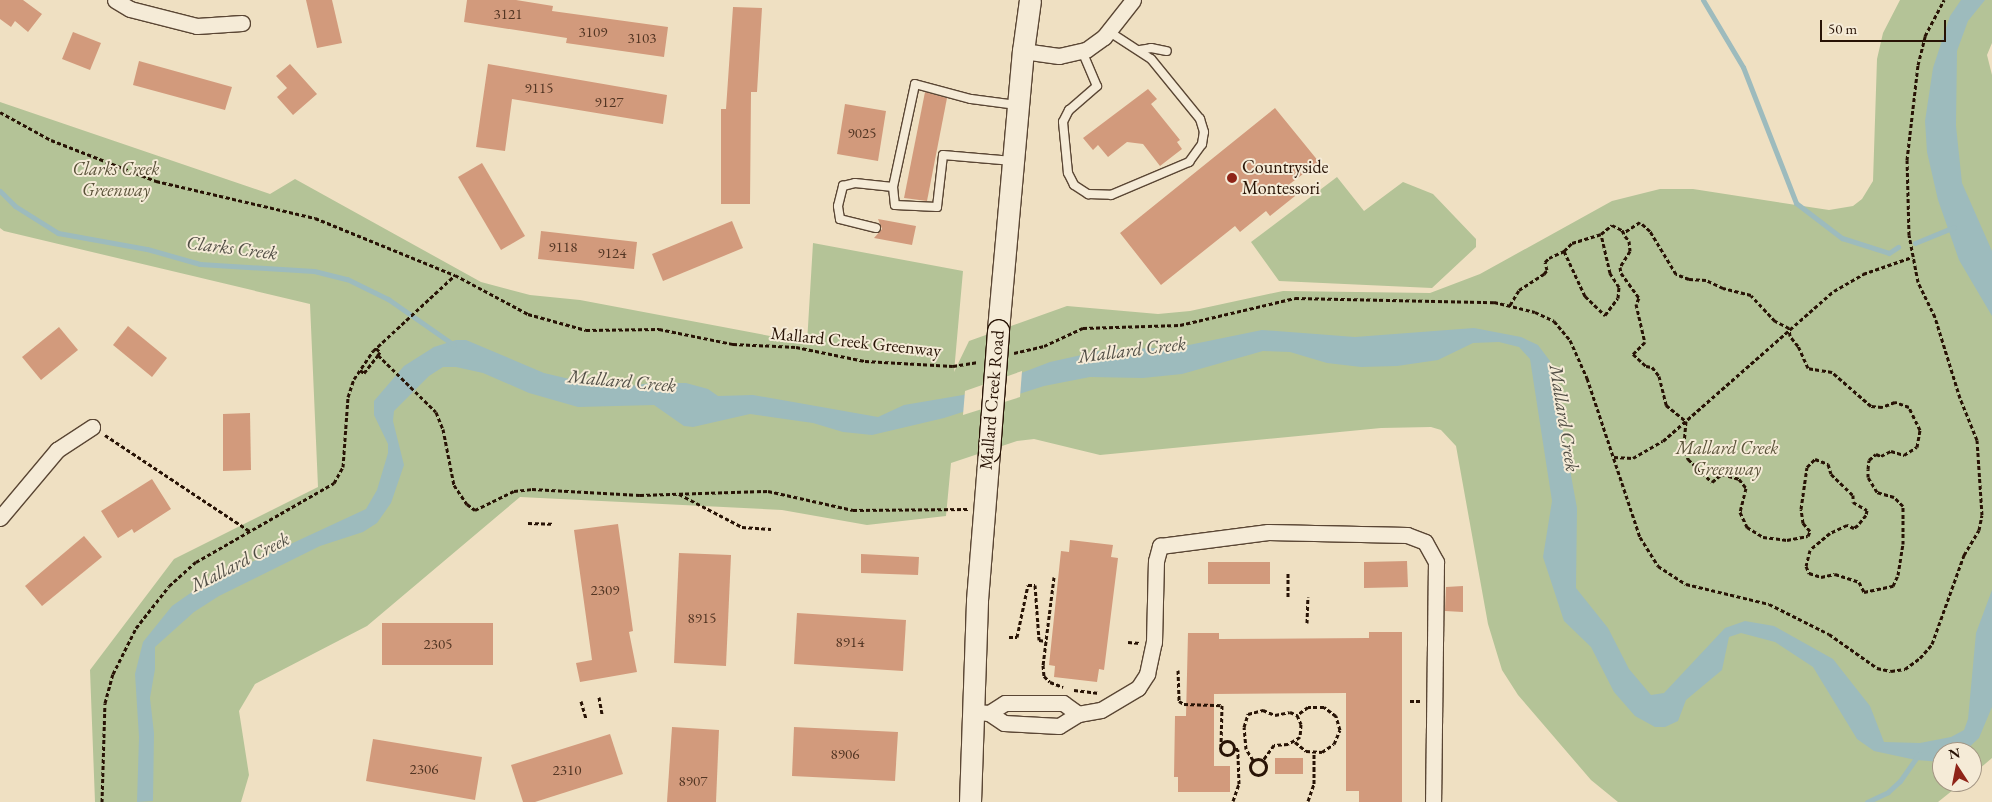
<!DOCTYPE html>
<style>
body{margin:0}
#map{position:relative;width:1992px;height:802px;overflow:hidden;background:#efe0c2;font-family:"EB Garamond",serif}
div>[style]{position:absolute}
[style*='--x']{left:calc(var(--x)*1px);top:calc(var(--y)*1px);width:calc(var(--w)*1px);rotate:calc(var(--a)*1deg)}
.green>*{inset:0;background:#b4c397}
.water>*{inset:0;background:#9dbbbd}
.pier>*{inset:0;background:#efe0c2}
.stream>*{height:5px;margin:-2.5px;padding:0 2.5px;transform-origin:2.5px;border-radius:2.5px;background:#9dbbbd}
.building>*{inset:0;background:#d29a7c}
.path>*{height:3px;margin-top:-1.5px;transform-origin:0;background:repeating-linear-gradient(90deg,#281305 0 4px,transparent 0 6.5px)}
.path>.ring{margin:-1.5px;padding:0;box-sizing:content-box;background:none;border:3px solid #281305;border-radius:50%}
.roads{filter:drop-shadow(1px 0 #5a4634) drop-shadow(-1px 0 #5a4634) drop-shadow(0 1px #5a4634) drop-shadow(0 -1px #5a4634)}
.service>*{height:8px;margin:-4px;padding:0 4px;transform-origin:4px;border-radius:4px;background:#f5ebd7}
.minor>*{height:15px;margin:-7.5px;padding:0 7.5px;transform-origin:7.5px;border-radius:7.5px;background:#f5ebd7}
.secondary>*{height:21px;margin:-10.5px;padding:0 10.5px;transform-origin:10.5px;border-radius:10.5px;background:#f5ebd7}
.bridges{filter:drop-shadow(1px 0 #281305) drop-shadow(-1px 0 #281305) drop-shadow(0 1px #281305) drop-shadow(0 -1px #281305)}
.secondary-bridge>*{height:21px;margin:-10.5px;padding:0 10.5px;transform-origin:10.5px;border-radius:10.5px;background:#f5ebd7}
.dots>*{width:14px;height:14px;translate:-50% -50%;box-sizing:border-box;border:2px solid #f5ebd7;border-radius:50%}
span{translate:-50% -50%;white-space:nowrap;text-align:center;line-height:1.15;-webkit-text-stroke:4px #f5ebd7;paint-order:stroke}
.number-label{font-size:15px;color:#523523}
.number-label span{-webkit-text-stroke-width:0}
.poi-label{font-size:18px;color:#281305}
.left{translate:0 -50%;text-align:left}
.park-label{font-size:18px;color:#595138;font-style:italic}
.street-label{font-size:18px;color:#281305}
.water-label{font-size:19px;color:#514e45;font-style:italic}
.north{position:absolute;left:1932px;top:742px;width:50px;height:50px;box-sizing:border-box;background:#f5ebd7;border:1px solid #a39583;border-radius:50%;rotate:349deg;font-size:14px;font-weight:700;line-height:20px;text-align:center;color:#281305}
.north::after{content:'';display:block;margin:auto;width:18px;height:22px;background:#8f2418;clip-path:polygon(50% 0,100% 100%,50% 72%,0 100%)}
.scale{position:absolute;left:1820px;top:20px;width:126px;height:22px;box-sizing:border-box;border:2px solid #281305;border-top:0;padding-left:6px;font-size:15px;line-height:18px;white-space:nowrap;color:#281305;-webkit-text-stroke:4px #f5ebd7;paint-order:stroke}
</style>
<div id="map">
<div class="green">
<i style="clip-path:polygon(1900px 0,1992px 0,1992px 43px,1987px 55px,1992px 75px,1992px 758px,1972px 775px,1972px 752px,1942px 752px,1942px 782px,1963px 782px,1938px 802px,1618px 802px,1591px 780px,1518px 695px,1502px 670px,1488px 624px,1456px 446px,1441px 430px,1431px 427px,1381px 428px,1100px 455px,1034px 439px,1017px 441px,951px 463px,946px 516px,867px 525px,782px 510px,520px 497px,367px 626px,255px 684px,239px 711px,249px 775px,241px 802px,95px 802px,90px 670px,174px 559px,318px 487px,310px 304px,4px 231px,0 228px,0 102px,270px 194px,295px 179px,481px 282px,530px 295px,580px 300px,807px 343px,813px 243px,963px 271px,954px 372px,969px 341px,1067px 306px,1158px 314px,1190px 311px,1283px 291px,1430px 293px,1480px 274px,1612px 201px,1660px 189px,1693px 189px,1829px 210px,1853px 206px,1862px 199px,1873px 181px,1877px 59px,1883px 33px)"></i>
<i style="clip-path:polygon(1337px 177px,1364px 211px,1403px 182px,1433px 194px,1476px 239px,1476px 247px,1432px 288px,1279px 281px,1251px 242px)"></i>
</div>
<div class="water">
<i style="clip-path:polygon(1961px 0,1985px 0,1968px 21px,1957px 51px,1956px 126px,1962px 183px,1992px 251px,1992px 316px,1959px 260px,1938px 200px,1927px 152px,1925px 121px,1933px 68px,1950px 16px)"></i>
<i style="clip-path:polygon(1474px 328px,1521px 337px,1538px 345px,1550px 361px,1577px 508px,1576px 588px,1608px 628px,1629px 669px,1651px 695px,1664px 693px,1725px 628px,1745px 621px,1774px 626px,1833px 659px,1870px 706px,1884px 742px,1920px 743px,1951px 737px,1964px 730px,1968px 719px,1976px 633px,1992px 590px,1992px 707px,1979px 738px,1964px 752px,1942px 752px,1942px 762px,1916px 760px,1874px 751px,1857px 739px,1813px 667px,1775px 642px,1741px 633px,1729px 637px,1722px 670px,1686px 700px,1678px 721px,1665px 727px,1655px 727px,1635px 716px,1614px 692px,1591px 647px,1564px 621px,1543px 557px,1552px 501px,1530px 359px,1519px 347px,1499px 342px,1473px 343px,1438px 360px,1397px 366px,1361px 367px,1327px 363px,1290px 352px,1263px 351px,1182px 374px,1143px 378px,1090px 377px,1044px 386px,944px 418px,872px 435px,843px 432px,813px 423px,750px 414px,693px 427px,684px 426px,654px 405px,578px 407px,529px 393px,483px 373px,456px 367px,443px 367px,429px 376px,394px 411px,393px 421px,404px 465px,391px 503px,377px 523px,363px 532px,320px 546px,219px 596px,194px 612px,155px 647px,155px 669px,150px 698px,154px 733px,153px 801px,137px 802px,139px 737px,135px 674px,143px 642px,172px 606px,202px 585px,366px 509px,377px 490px,388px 453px,388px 444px,374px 415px,374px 401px,404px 366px,434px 347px,456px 340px,466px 340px,544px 373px,595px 385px,623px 387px,651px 383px,686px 383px,708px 389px,718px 396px,753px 395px,878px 417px,904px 405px,963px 395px,1050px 362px,1104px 350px,1179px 347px,1262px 330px,1355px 337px)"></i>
</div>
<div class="pier">
<i style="clip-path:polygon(1022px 371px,1020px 397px,963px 415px,965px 391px)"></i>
</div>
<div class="stream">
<i style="--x:1703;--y:0;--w:78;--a:59.2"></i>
<i style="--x:1743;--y:67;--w:146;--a:68.7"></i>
<i style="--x:1796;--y:203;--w:58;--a:37.3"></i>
<i style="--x:1842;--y:238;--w:49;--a:17.7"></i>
<i style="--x:1889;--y:253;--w:11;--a:-34"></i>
<i style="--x:0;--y:191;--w:21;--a:45"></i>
<i style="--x:15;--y:206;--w:51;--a:32.1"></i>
<i style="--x:58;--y:233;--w:90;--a:10.2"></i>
<i style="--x:147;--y:249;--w:55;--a:15.8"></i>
<i style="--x:200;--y:264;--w:114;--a:3.5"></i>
<i style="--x:314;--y:271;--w:34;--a:14"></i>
<i style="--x:347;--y:279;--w:46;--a:26"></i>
<i style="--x:388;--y:299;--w:80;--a:34.9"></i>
<i style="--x:1915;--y:243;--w:42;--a:-22.3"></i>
<i style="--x:1867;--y:802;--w:23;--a:-25"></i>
<i style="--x:1888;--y:792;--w:16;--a:-43"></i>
<i style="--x:1900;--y:781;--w:33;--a:-55"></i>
</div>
<div class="building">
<i style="clip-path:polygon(0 0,23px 0,42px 14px,28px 32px,15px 21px,11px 27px,0 19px)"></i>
<i style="clip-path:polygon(306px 0,332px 0,342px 43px,317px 48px)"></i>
<i style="clip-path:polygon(467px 0,516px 0,553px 6px,552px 11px,668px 27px,664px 57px,566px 43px,567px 38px,464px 22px)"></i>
<i style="clip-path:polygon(733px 7px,762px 8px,757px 92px,751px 92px,750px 204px,721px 204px,721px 109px,726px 109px)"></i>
<i style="clip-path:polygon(73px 32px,101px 43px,90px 70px,62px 59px)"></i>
<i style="clip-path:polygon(139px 61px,232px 87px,225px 110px,133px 85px)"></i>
<i style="clip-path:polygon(290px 64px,317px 94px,293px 115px,277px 97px,287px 88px,276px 76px)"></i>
<i style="clip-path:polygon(488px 64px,667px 95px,663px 124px,512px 99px,505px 151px,476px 147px)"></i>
<i style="clip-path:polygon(1148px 89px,1157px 99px,1151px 104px,1180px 140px,1177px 142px,1182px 149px,1160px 166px,1143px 144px,1127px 142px,1108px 157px,1098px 145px,1093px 150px,1083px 138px)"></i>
<i style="clip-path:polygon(925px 92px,947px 98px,927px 201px,904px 198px)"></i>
<i style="clip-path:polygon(845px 104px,886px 111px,878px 161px,837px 154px)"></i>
<i style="clip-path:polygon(1275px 108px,1319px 162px,1287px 186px,1295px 196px,1270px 216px,1266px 211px,1240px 232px,1235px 226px,1161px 285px,1120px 233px)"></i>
<i style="clip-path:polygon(482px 163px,525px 236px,501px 250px,458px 177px)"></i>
<i style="clip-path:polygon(878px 219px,916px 226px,912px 245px,874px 238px,882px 229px)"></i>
<i style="clip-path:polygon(732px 221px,743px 248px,663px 281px,652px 254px)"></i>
<i style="clip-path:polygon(541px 231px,637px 242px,634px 269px,538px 259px)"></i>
<i style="clip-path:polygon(128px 326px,167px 358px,152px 377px,113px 345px)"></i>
<i style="clip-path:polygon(59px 327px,78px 350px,41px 380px,22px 357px)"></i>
<i style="clip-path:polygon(250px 413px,251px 470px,223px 471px,223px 414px)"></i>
<i style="clip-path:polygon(152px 479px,171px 509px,134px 533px,132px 529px,118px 538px,101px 511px)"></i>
<i style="clip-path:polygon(618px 524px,633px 631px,629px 632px,637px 672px,580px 682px,576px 663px,592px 660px,574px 530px)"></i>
<i style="clip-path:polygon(84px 536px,102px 557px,42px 606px,25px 586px)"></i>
<i style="clip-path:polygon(1070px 540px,1113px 545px,1111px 557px,1118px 558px,1104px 670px,1099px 669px,1097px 682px,1054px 677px,1055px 666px,1049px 665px,1061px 551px,1069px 552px)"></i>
<i style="clip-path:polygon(679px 553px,731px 555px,726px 666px,674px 663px)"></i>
<i style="clip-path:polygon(861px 554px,919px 557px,918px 575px,861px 573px)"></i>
<i style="clip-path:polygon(1407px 561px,1408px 587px,1364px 588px,1364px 562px)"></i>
<i style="clip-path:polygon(1208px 562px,1270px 562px,1270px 584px,1208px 584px)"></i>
<i style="clip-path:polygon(1463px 586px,1463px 612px,1445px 611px,1446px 587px)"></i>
<i style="clip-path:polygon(797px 613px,906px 620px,903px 671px,794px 664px)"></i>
<i style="clip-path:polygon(382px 623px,493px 623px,493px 665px,382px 665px)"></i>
<i style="clip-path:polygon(1369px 632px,1402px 632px,1402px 802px,1359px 802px,1359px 791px,1346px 791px,1346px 693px,1214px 694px,1214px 766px,1230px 766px,1230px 792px,1178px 792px,1178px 777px,1174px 777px,1175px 716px,1186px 716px,1188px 633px,1219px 633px,1219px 639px,1369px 638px)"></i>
<i style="clip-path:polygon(672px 727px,719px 730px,716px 802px,667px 802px)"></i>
<i style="clip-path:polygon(794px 727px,898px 732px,895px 781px,792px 776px)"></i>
<i style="clip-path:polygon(610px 734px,623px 774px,535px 802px,523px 802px,511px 765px)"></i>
<i style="clip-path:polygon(373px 739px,482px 757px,475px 800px,366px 781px)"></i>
<i style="clip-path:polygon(1275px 758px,1303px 758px,1303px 774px,1275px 774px)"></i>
</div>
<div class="path">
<i style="--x:0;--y:112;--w:58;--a:28.8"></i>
<i style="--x:51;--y:140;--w:113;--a:21.3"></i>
<i style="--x:156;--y:181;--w:163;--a:13.1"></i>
<i style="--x:315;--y:218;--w:151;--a:22.2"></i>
<i style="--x:1564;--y:251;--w:11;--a:-45"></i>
<i style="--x:1572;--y:243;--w:30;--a:-17"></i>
<i style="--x:1510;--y:305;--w:17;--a:-59"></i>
<i style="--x:1519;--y:290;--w:30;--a:-33"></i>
<i style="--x:1544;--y:274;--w:5;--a:-53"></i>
<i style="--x:1547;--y:270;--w:8;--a:-104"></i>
<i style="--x:1545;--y:262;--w:6;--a:-45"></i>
<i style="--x:1549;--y:258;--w:17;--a:-25"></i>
<i style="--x:1564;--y:251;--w:50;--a:65"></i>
<i style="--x:1585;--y:296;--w:28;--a:44"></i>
<i style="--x:1605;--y:315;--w:21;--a:-53"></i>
<i style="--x:1618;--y:298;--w:11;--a:-85"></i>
<i style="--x:1619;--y:287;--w:17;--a:-123"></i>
<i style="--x:1610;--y:273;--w:40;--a:-103"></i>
<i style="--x:1601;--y:234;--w:14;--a:-39"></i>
<i style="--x:1612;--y:225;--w:11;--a:27"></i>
<i style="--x:1622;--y:230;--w:7;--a:63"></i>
<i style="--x:1625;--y:236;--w:6;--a:51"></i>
<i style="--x:1629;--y:241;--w:10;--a:84"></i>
<i style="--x:1630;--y:251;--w:19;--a:122"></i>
<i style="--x:1620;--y:267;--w:6;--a:81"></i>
<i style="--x:1621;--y:273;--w:31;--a:54"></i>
<i style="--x:1639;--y:298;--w:7;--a:117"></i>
<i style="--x:1636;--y:304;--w:39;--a:77"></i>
<i style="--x:1645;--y:342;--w:17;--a:135"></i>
<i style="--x:1633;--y:354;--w:18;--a:43"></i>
<i style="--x:1646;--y:366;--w:6;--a:9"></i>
<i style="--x:1652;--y:367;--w:11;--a:52"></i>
<i style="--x:1659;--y:376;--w:30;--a:76"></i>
<i style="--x:1666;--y:405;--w:26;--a:39"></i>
<i style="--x:1686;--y:421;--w:24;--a:95"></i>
<i style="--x:1684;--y:445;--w:15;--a:74"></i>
<i style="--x:1688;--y:459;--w:33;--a:44"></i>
<i style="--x:1712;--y:482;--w:13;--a:-39"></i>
<i style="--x:1722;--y:474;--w:18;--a:16"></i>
<i style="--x:1739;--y:479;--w:11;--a:52"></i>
<i style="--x:1746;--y:488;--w:25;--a:104"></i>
<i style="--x:1740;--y:512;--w:17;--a:65"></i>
<i style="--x:1747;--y:527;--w:19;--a:32"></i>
<i style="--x:1763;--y:537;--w:24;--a:7"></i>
<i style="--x:1787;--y:540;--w:21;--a:-11"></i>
<i style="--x:1808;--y:536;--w:5;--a:-68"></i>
<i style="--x:1810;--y:531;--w:11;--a:-131"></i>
<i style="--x:1803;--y:523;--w:14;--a:-98"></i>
<i style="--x:1801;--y:509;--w:42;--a:-81.9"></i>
<i style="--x:1807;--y:467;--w:11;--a:-45"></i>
<i style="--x:1815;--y:459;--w:14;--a:21"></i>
<i style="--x:1828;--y:464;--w:10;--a:73"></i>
<i style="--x:1831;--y:474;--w:30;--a:44"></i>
<i style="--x:1853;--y:495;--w:7;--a:90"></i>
<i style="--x:1853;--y:502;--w:16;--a:30"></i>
<i style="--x:1867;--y:510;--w:5;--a:101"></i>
<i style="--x:1866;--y:515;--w:13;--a:129"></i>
<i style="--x:1858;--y:525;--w:5;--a:143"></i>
<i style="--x:1854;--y:528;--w:8;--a:-157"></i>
<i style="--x:1847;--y:525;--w:19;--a:155"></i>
<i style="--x:1830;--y:533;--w:26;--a:140"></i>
<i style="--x:1810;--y:550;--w:16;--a:104"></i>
<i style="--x:1806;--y:566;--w:8;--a:67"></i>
<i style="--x:1809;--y:573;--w:13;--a:18"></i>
<i style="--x:1821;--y:577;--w:14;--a:-12"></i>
<i style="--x:1835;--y:574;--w:25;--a:18"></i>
<i style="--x:1859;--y:582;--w:11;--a:63"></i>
<i style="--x:1864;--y:592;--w:30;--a:-12"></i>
<i style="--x:1893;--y:586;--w:12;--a:-66"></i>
<i style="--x:1898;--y:575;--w:31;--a:-81"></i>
<i style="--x:1903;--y:544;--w:38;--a:-90"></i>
<i style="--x:1903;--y:506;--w:13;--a:-135"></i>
<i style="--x:1894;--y:497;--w:18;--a:-164"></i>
<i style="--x:1877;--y:492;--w:17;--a:-121"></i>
<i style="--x:1868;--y:477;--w:8;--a:-90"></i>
<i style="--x:1868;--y:469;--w:9;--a:-84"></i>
<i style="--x:1869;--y:460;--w:9;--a:-41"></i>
<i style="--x:1876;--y:454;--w:5;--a:22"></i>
<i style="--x:1881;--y:456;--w:11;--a:-27"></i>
<i style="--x:1891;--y:451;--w:14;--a:17"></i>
<i style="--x:1904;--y:455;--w:15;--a:-32"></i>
<i style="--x:1917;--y:447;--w:17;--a:-80"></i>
<i style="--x:1920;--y:430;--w:25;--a:-116"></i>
<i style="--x:1909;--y:407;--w:15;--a:-160"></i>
<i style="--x:1895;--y:402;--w:14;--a:159"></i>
<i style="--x:1882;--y:407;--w:11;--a:-175"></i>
<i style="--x:1871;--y:406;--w:52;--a:-138.9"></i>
<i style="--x:1832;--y:372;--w:24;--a:-171"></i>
<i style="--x:1808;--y:368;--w:24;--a:-114"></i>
<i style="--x:1798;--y:346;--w:13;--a:-129"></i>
<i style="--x:1790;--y:336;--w:8;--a:-97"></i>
<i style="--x:1789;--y:328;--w:16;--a:-153"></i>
<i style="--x:1775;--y:321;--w:35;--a:-133"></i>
<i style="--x:1751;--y:295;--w:29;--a:-166"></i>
<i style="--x:1723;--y:288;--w:19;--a:-155"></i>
<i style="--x:1706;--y:280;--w:17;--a:-177"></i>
<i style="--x:1689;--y:279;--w:14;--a:-159"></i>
<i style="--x:1676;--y:274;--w:50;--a:-121.2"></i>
<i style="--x:1650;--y:231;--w:13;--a:-138"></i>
<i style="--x:1640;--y:222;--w:20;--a:147"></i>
<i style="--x:376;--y:348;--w:6;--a:45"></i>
<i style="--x:380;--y:352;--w:4;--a:124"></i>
<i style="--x:1014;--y:353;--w:31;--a:-13"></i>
<i style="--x:1044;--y:346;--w:43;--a:-24.8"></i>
<i style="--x:1083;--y:328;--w:97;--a:-1.8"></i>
<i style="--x:1180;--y:325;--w:118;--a:-13.2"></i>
<i style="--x:1295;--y:298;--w:199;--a:1.2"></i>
<i style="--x:1494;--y:302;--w:42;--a:13.7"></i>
<i style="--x:1535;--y:312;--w:21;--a:25"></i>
<i style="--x:1554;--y:321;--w:25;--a:50"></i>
<i style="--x:1570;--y:340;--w:42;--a:65.9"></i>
<i style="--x:1587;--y:378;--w:168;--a:71.6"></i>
<i style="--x:1640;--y:537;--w:34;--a:58"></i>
<i style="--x:1658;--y:566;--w:33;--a:33"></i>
<i style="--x:1686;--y:584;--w:85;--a:13.5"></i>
<i style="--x:1769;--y:604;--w:67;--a:26.6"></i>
<i style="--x:1829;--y:634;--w:59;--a:35.3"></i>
<i style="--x:1877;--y:668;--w:14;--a:12"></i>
<i style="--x:1891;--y:671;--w:14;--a:-8"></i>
<i style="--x:1905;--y:669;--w:19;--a:-36"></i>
<i style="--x:1920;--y:658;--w:18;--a:-49"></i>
<i style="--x:1932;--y:644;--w:95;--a:-70.2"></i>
<i style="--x:1964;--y:555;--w:29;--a:-59"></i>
<i style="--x:1979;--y:530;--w:15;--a:-79"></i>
<i style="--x:1982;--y:515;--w:75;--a:-93.8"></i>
<i style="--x:1977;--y:440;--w:45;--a:-112"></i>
<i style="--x:1960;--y:398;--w:85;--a:-107.2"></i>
<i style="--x:1935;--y:317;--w:39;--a:-116"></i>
<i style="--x:1918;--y:282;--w:48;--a:-100.8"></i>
<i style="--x:1909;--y:235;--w:75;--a:-91.5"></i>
<i style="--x:1907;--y:160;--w:96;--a:-83.4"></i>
<i style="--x:1918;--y:65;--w:30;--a:-76"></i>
<i style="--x:1925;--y:36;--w:41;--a:-62.2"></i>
<i style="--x:360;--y:370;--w:5;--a:37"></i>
<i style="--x:364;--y:373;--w:23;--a:-52"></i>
<i style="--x:378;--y:355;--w:81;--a:44.5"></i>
<i style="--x:436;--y:412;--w:18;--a:68"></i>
<i style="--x:443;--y:429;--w:57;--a:78.9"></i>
<i style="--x:454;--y:485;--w:23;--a:56"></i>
<i style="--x:467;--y:504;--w:10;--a:37"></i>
<i style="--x:475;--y:510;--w:43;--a:-26"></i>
<i style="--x:514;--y:491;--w:18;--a:-6"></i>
<i style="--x:532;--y:489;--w:108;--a:3.2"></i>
<i style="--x:640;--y:495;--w:128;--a:-1.8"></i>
<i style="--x:768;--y:491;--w:87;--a:12.6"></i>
<i style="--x:853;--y:510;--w:115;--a:-0.5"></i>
<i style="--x:105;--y:435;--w:175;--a:33.6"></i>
<i style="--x:1614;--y:457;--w:19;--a:3"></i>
<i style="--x:1633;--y:458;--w:34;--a:-30"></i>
<i style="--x:1663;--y:441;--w:227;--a:-41.3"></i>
<i style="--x:1834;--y:291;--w:34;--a:-30"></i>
<i style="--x:1863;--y:274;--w:52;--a:-19.1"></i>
<i style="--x:679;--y:494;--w:71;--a:27.6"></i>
<i style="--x:742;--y:527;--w:29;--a:4"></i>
<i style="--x:528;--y:523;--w:24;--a:2"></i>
<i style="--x:1054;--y:577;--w:89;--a:97.1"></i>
<i style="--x:1043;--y:665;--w:11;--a:85"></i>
<i style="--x:1044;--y:676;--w:8;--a:45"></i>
<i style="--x:1050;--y:682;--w:14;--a:21"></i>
<i style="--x:1288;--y:597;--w:24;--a:-90"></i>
<i style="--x:1307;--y:623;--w:26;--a:-88"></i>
<i style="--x:1009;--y:637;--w:8;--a:0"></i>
<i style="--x:1017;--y:637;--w:53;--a:-78.1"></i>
<i style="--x:1028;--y:585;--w:7;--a:0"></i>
<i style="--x:1035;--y:585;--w:55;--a:85.8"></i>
<i style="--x:1039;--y:640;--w:7;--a:8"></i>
<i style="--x:1128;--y:642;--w:12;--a:5"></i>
<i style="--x:1178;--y:670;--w:31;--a:88"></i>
<i style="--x:1179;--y:701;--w:6;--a:31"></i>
<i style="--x:1184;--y:704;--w:38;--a:2"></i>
<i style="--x:1222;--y:705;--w:41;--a:91.4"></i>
<i style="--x:1074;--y:690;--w:25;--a:7"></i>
<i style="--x:599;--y:697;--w:17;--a:80"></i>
<i style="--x:581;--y:701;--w:18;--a:74"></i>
<i style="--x:1410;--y:701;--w:10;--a:0"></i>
<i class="ring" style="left:1220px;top:741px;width:11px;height:11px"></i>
<i style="--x:1295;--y:742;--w:14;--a:39"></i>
<i style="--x:1306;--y:751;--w:16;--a:4"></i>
<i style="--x:1322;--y:752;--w:14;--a:-34"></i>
<i style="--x:1334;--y:744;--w:15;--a:-67"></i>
<i style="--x:1340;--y:730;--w:15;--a:-106"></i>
<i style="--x:1336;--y:716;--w:15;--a:-143"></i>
<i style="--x:1324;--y:707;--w:16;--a:180"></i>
<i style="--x:1308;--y:707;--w:14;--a:144"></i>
<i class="ring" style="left:1250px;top:759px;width:13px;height:13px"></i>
<i style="--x:1253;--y:760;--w:13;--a:-122"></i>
<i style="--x:1246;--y:749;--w:22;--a:-95"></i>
<i style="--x:1244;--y:727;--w:14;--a:-73"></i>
<i style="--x:1248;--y:714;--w:16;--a:-15"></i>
<i style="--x:1263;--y:710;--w:13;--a:23"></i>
<i style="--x:1275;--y:715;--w:15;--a:-11"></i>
<i style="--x:1290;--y:712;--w:8;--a:23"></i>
<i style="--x:1297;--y:715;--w:10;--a:66"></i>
<i style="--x:1301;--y:724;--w:13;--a:94"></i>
<i style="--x:1300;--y:737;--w:14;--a:150"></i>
<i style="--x:1288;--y:744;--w:14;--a:176"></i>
<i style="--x:1274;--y:745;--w:19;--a:126"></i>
<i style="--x:1233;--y:801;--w:18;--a:-71"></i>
<i style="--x:1239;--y:784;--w:35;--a:-92"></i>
<i style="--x:1238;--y:749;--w:4;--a:180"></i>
<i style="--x:1308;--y:801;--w:18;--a:-71"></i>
<i style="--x:1314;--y:784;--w:31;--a:-90"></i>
<i style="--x:102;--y:802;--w:99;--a:-88.3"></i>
<i style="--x:105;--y:703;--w:30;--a:-75"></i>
<i style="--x:113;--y:674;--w:51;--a:-63.4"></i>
<i style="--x:136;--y:628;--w:53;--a:-51.8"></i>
<i style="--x:169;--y:586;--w:36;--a:-42"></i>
<i style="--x:196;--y:562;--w:159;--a:-29.8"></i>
<i style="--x:334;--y:483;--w:18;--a:-61"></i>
<i style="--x:343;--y:467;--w:70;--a:-85.9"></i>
<i style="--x:348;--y:397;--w:19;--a:-72"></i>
<i style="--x:354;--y:379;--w:34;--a:-56"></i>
<i style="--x:373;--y:351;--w:112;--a:-42.8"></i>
<i style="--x:455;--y:275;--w:83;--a:28.1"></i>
<i style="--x:528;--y:314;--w:60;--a:15.4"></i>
<i style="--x:586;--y:330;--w:73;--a:-0.8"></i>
<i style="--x:659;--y:329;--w:76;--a:11.5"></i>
<i style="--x:733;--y:344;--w:63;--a:2.7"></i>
<i style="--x:796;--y:347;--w:70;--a:11.5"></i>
<i style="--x:865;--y:361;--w:88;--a:3.3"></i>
<i style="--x:953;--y:366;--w:24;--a:-9"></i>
</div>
<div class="roads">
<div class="service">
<i style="--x:1140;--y:50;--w:11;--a:-10"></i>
<i style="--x:1151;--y:48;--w:16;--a:11"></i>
<i style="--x:1082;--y:51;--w:38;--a:67"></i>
<i style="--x:1097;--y:86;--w:37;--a:139"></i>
<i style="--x:1069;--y:110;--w:13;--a:117"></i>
<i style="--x:1063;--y:122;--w:51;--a:84.4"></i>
<i style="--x:1068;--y:173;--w:13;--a:63"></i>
<i style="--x:1074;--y:185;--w:17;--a:33"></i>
<i style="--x:1088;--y:194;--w:23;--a:2"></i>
<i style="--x:1111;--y:195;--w:85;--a:-22.9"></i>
<i style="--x:1189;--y:162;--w:22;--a:-54"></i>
<i style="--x:1202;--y:144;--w:12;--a:-81"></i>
<i style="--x:1204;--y:132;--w:14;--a:-107"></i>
<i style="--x:1200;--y:119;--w:77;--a:-129.2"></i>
<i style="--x:1151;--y:59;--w:51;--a:-146.9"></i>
<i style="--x:893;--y:187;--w:18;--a:84"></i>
<i style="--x:895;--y:205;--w:42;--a:2.7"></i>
<i style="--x:937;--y:207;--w:52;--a:-83.4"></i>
<i style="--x:943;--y:155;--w:70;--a:4.9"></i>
<i style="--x:876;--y:228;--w:37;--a:-166"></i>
<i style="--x:840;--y:219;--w:13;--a:-99"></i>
<i style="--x:838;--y:206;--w:21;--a:-76"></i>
<i style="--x:843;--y:186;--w:12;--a:-14"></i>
<i style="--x:855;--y:183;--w:38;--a:6"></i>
<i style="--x:893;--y:187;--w:105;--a:-77.9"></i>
<i style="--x:915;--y:84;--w:58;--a:15"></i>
<i style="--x:971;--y:99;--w:46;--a:7.4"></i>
</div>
<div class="minor">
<i style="--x:115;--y:0;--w:17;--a:31"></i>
<i style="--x:130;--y:9;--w:69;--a:14.2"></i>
<i style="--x:197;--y:26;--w:45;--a:-3.8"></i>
<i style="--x:1023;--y:51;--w:36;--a:8"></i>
<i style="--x:1059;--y:56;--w:28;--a:-13"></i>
<i style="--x:1086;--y:50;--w:22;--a:-36"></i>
<i style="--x:1104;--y:37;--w:47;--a:-51.9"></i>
<i style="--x:0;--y:518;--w:89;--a:-50"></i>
<i style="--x:57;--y:450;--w:42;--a:-33.3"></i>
<i style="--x:975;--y:712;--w:14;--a:4"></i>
<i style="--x:989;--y:713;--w:18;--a:34"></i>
<i style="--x:1004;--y:723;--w:55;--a:3.1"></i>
<i style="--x:1059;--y:726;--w:22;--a:-32"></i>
<i style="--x:1078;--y:714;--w:23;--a:-10"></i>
<i style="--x:1101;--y:710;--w:43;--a:-30.7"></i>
<i style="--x:1138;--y:688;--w:17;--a:-57"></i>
<i style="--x:1147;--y:674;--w:33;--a:-78"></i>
<i style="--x:1154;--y:642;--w:81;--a:-88.6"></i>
<i style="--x:1156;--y:561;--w:16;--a:-75"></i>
<i style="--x:1160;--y:546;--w:109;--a:-7.4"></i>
<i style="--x:1268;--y:532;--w:139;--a:1.2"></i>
<i style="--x:1407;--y:535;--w:19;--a:21"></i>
<i style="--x:1425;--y:542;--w:23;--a:61"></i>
<i style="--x:1436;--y:562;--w:240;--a:90.7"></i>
<i style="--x:989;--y:713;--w:19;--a:-32"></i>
<i style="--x:1005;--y:703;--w:58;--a:0"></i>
<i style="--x:1063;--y:703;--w:19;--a:36"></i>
</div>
<div class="secondary">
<i style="--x:998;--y:330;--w:280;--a:-84.9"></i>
<i style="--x:1023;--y:51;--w:51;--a:-82.2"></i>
<i style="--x:970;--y:802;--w:202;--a:-88"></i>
<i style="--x:977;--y:600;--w:149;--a:-85.4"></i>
</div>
</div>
<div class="bridges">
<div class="secondary-bridge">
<i style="--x:989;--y:451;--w:121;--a:-85.7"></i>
</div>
</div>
<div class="dots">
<i style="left:1232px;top:178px;background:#8f2418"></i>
</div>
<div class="number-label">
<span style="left:508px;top:14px">3121</span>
<span style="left:593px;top:32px">3109</span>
<span style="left:642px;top:38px">3103</span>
<span style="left:539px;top:88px">9115</span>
<span style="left:609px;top:102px">9127</span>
<span style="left:862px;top:133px">9025</span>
<span style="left:563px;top:247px">9118</span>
<span style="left:612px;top:253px">9124</span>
<span style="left:605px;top:590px">2309</span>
<span style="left:702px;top:618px">8915</span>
<span style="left:850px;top:642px">8914</span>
<span style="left:438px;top:644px">2305</span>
<span style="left:845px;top:754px">8906</span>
<span style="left:424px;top:769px">2306</span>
<span style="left:567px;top:770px">2310</span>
<span style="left:693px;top:781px">8907</span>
</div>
<div class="poi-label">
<span class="left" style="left:1242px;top:178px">Countryside<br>Montessori</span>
</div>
<div class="park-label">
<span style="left:116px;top:180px">Clarks Creek<br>Greenway</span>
<span style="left:1727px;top:459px">Mallard Creek<br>Greenway</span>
</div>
<div class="street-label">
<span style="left:856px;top:342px;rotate:6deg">Mallard Creek Greenway</span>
<span style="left:992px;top:400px;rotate:-85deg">Mallard Creek Road</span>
</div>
<div class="water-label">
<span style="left:232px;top:248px;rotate:7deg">Clarks Creek</span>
<span style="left:1132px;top:350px;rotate:-7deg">Mallard Creek</span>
<span style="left:622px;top:381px;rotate:5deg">Mallard Creek</span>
<span style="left:1564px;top:418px;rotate:81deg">Mallard Creek</span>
<span style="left:240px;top:562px;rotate:-27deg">Mallard Creek</span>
</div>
<div class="north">N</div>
<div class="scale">50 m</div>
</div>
